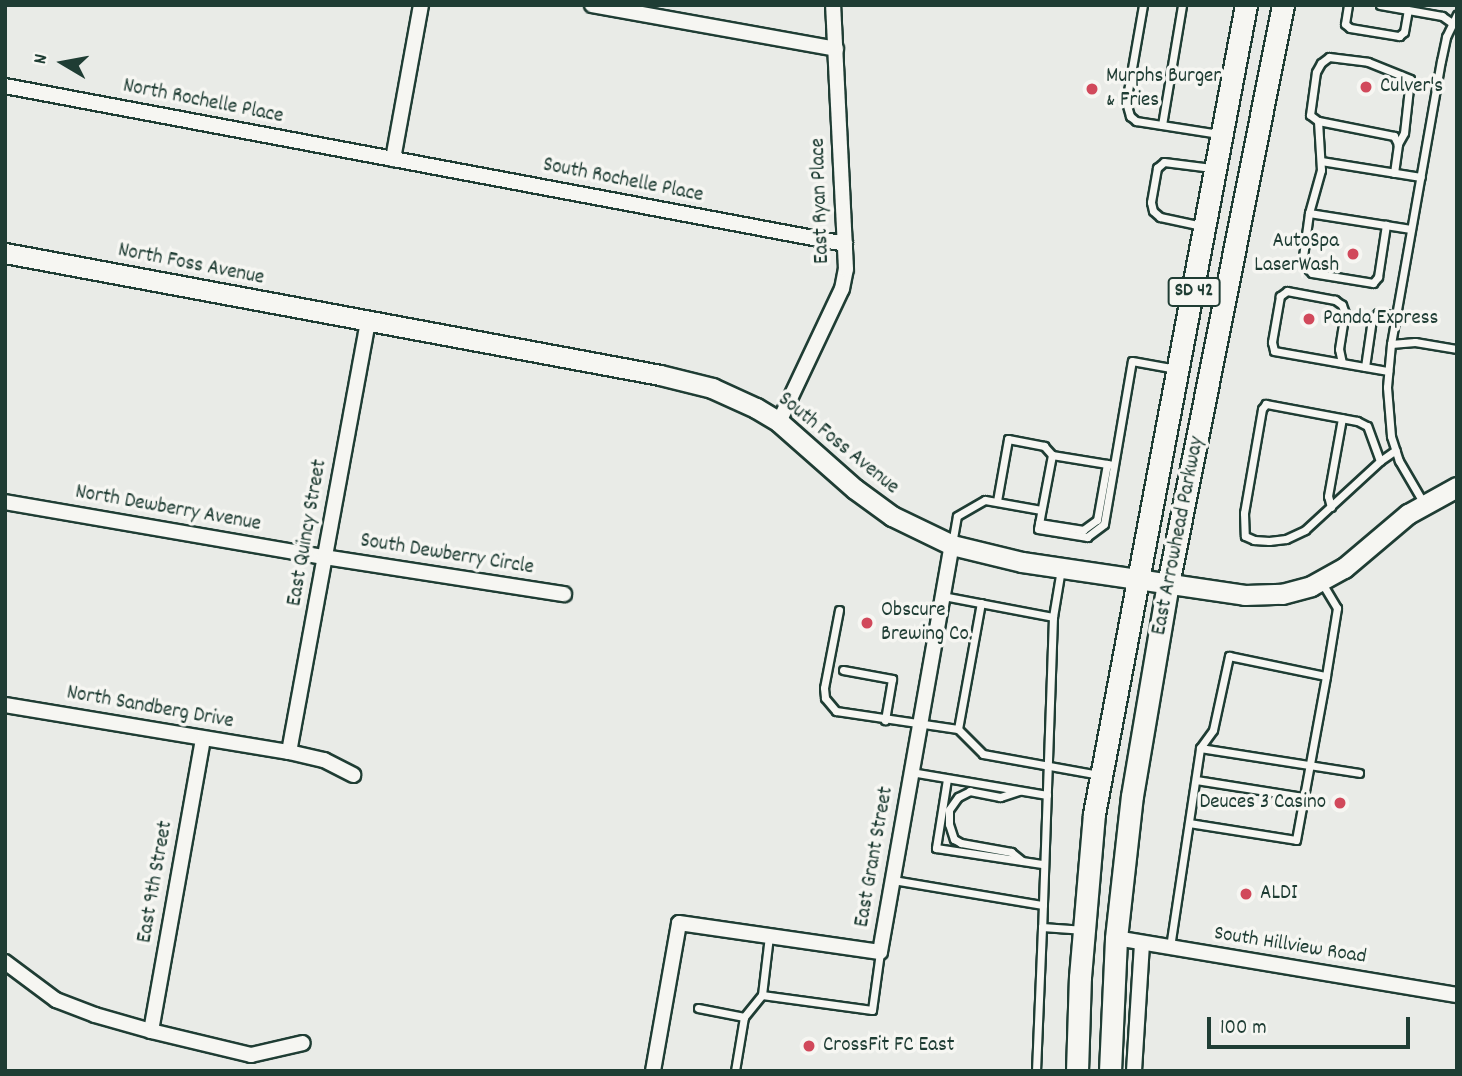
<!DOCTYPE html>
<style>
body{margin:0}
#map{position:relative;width:1462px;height:1076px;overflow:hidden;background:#e9ebe7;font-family:Dekko,sans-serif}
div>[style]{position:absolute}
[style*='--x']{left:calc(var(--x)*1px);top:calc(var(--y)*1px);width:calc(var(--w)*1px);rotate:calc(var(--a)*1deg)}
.roads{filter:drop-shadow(2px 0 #1f3d34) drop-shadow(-2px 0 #1f3d34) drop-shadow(0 2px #1f3d34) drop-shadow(0 -2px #1f3d34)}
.lane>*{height:7px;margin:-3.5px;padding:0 3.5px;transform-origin:3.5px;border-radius:3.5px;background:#f6f6f2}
.street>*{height:14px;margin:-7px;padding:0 7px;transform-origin:7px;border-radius:7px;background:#f6f6f2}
.secondary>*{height:19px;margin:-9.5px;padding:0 9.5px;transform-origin:9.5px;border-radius:9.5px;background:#f6f6f2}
.primary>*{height:21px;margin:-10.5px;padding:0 10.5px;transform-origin:10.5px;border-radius:10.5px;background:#f6f6f2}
.dots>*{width:19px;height:19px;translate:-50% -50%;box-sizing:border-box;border:4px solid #f6f6f2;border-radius:50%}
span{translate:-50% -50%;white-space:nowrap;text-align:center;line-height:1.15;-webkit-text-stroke:7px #f6f6f2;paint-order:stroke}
.shield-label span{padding:2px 5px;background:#f6f6f2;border:2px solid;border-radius:5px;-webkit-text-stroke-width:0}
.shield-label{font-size:19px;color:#1f3d34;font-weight:700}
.poi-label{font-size:21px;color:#1f3d34}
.left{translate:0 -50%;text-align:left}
.right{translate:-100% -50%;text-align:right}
.street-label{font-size:21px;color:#1f3d34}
.frame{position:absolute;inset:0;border:7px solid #1f3d34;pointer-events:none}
.north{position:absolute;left:28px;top:28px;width:70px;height:70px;-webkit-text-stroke:5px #f6f6f2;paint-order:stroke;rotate:280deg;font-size:19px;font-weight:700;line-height:28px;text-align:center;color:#1f3d34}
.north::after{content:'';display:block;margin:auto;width:24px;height:32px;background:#1f3d34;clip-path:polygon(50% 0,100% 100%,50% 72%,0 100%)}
.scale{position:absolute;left:1207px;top:1017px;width:203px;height:32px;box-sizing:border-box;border:4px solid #1f3d34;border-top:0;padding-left:9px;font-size:21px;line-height:24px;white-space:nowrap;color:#1f3d34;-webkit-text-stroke:5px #f6f6f2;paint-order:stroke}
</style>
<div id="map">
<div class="roads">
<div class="lane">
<i style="--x:1143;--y:5;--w:98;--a:99.9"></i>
<i style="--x:1126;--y:102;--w:15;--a:74"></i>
<i style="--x:1130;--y:116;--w:8;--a:40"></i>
<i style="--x:1136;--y:121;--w:84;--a:8.9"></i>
<i style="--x:1348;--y:5;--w:19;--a:99"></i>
<i style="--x:1345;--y:24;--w:6;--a:39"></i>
<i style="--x:1350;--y:28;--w:50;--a:9.3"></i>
<i style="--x:1399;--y:36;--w:6;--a:-39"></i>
<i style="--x:1404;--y:32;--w:22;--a:-80"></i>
<i style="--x:1380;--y:5;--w:63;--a:10.1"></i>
<i style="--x:1442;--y:16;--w:12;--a:35"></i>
<i style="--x:1318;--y:121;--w:49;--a:86.5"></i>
<i style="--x:1321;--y:170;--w:45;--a:105.6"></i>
<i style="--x:1309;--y:213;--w:44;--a:97.8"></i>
<i style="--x:1303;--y:257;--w:10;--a:73"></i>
<i style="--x:1306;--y:267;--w:8;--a:45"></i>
<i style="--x:1312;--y:273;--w:62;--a:9.3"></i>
<i style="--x:1373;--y:283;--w:8;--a:-50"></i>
<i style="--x:1378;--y:277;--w:53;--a:-81.3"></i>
<i style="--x:1162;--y:125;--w:122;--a:-80.5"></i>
<i style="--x:1321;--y:161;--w:101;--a:9.1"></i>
<i style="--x:1394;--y:173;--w:29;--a:-82"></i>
<i style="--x:1398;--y:144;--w:9;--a:-117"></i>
<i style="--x:1394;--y:136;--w:77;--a:-168.8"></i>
<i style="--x:1318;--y:121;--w:10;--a:-143"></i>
<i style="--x:1310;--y:115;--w:43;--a:-82.1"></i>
<i style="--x:1316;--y:72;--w:10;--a:-61"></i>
<i style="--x:1321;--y:63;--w:10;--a:-37"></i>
<i style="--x:1329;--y:57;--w:39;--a:7"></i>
<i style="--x:1368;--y:62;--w:45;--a:22"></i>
<i style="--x:1410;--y:79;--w:54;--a:96.3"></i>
<i style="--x:1404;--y:133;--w:13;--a:119"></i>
<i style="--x:1309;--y:213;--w:103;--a:8.9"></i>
<i style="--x:1202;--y:226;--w:43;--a:-167.9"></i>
<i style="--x:1160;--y:217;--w:9;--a:-139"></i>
<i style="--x:1153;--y:211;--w:9;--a:-103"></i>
<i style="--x:1151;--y:202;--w:35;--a:-80"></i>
<i style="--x:1157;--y:168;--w:9;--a:-41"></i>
<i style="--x:1164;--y:162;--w:48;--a:7.1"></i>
<i style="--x:1391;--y:344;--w:24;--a:-5"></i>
<i style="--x:1415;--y:342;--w:43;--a:9.5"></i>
<i style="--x:1342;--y:363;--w:14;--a:-102"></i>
<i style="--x:1339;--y:349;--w:36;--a:-81"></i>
<i style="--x:1345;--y:313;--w:9;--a:-111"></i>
<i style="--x:1342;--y:305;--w:9;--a:-144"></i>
<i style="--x:1335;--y:300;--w:49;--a:-169.4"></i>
<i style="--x:1287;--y:291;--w:9;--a:144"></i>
<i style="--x:1280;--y:296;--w:47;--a:99.9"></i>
<i style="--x:1272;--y:342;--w:9;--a:77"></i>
<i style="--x:1274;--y:351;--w:69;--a:10"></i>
<i style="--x:1342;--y:363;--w:47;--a:9.9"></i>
<i style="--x:1365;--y:367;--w:49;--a:-81.7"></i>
<i style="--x:1372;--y:319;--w:8;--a:-45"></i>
<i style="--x:1378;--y:313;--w:18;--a:9"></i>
<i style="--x:1052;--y:455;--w:75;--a:100.7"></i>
<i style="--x:1038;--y:529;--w:50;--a:9.3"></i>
<i style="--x:1087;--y:537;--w:21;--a:-37"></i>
<i style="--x:1104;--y:524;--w:165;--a:-80.3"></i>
<i style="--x:1132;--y:361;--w:45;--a:10.3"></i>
<i style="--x:1380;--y:461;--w:37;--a:-110"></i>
<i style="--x:1367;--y:426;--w:11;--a:-153"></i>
<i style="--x:1357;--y:421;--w:93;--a:-169.4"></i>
<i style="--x:1266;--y:404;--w:6;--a:129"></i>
<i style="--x:1262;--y:409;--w:106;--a:99.8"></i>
<i style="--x:1244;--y:513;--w:23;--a:88"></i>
<i style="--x:1245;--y:536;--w:10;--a:24"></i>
<i style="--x:1254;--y:540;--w:15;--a:4"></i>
<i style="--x:1269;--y:541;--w:17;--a:-7"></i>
<i style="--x:1286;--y:539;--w:21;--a:-25"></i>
<i style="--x:1305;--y:530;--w:102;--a:-42.6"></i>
<i style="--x:1380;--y:461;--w:19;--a:-35"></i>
<i style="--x:997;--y:501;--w:63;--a:-79.9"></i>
<i style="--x:1008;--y:439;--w:37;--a:11"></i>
<i style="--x:1044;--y:446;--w:12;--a:48"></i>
<i style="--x:1052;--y:455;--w:62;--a:9.3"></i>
<i style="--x:1423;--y:502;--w:48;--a:-120.3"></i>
<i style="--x:1399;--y:461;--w:26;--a:-108"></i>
<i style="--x:1391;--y:436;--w:49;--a:-94.7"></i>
<i style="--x:1387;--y:387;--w:43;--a:-84.7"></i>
<i style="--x:1391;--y:344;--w:287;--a:-80"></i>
<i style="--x:1441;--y:61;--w:25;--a:-78"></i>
<i style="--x:1446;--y:37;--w:25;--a:-64"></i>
<i style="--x:1331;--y:507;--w:11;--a:-105"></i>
<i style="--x:1328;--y:496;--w:79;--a:-79.8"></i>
<i style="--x:1039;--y:523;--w:45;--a:9"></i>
<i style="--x:1083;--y:530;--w:17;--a:-36"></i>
<i style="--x:1097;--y:520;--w:57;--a:-79.9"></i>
<i style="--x:952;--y:544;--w:28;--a:-80"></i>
<i style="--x:957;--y:516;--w:32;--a:-30"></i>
<i style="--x:985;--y:500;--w:57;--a:10.1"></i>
<i style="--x:1061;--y:569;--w:49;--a:99.5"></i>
<i style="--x:1053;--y:617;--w:310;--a:92"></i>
<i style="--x:1042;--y:927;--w:39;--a:4"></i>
<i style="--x:943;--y:596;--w:112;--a:10.8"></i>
<i style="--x:839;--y:610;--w:79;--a:100.9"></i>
<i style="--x:824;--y:688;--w:10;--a:84"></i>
<i style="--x:825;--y:698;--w:17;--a:50"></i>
<i style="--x:836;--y:711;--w:123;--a:8.4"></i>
<i style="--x:958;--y:729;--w:35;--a:45"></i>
<i style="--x:983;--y:754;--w:119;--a:10.2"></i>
<i style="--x:843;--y:670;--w:50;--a:10.4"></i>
<i style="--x:892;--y:679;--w:42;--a:99.7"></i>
<i style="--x:958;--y:729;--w:128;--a:-79.7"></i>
<i style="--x:1200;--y:748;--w:161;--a:8.9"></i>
<i style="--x:911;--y:772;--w:138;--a:9.6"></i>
<i style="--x:947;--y:779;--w:70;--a:99.1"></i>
<i style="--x:936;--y:848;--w:107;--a:8.6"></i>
<i style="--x:1196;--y:780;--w:108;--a:9"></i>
<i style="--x:1019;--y:791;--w:20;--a:162"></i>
<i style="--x:1000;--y:797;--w:31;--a:-169"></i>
<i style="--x:970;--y:791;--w:13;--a:153"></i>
<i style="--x:958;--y:797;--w:16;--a:125"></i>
<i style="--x:949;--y:810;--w:14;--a:90"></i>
<i style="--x:949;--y:824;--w:16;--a:72"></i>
<i style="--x:954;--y:839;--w:8;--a:30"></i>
<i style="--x:961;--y:843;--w:51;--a:10.2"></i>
<i style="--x:1011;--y:852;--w:14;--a:39"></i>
<i style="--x:1189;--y:823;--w:108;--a:9"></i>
<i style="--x:1296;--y:840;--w:167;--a:-79.6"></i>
<i style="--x:893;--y:880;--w:152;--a:9.5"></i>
<i style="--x:769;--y:936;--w:59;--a:96.8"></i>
<i style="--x:762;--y:995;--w:111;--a:7.8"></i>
<i style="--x:872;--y:1010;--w:59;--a:-82.1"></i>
<i style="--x:1170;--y:947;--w:201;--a:-81.4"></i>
<i style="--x:1200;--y:748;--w:22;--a:-54"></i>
<i style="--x:1213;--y:730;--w:76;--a:-77.8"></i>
<i style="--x:1229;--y:656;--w:99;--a:11.7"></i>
<i style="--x:1326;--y:676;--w:69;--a:-80.8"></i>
<i style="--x:1337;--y:608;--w:29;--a:-121"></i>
<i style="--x:698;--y:1008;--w:47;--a:11.1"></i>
<i style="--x:744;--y:1017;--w:55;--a:99.5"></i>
<i style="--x:744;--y:1017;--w:28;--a:-51"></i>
<i style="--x:1036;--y:1071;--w:144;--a:-87.6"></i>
</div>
<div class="street">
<i style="--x:592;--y:5;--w:248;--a:10.2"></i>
<i style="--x:5;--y:86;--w:855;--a:10.65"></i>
<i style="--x:393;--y:159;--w:157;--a:-79.7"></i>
<i style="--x:779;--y:422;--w:147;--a:-64.7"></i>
<i style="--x:842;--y:289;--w:20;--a:-79"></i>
<i style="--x:846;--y:269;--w:264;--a:-92.8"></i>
<i style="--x:5;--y:502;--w:324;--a:9.8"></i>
<i style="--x:324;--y:557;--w:243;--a:8.8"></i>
<i style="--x:5;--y:705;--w:288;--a:9.4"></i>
<i style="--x:289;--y:752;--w:36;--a:13"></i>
<i style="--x:324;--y:760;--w:33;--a:27"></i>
<i style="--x:289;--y:752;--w:438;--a:-79.6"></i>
<i style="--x:1116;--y:938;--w:346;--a:9.5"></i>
<i style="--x:5;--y:962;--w:64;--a:36.7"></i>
<i style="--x:56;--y:1000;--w:42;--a:21"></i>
<i style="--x:95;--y:1015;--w:58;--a:15.9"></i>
<i style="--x:151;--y:1031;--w:103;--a:13.5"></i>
<i style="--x:251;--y:1055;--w:53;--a:-13"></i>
<i style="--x:151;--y:1031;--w:297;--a:-79.9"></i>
<i style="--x:653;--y:1071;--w:150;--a:-80"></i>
<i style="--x:679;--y:923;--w:203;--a:8.2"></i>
<i style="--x:880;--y:952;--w:413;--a:-80"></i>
<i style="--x:1134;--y:1071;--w:128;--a:-86.4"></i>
</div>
<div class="secondary">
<i style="--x:5;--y:253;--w:666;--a:10.55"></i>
<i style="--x:660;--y:375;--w:54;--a:14"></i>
<i style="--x:712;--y:388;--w:48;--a:24.4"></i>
<i style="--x:756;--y:408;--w:27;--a:31"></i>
<i style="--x:779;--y:422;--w:101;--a:41.4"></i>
<i style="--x:855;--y:489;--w:46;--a:36.1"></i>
<i style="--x:892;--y:516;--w:67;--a:25.8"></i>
<i style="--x:952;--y:545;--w:72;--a:13.7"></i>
<i style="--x:1022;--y:562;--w:225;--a:8.4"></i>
<i style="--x:1245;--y:595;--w:37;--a:-2"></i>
<i style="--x:1282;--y:594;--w:30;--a:-15"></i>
<i style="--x:1311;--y:586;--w:38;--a:-29"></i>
<i style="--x:1344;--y:568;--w:84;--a:-40.2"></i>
<i style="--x:1408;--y:514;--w:56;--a:-28.9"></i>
</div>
<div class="primary">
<i style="--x:1077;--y:1071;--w:94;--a:-88.2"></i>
<i style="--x:1080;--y:977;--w:164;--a:-85.1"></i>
<i style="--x:1094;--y:814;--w:823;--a:-79.36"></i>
<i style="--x:1110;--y:1071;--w:133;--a:-87.4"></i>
<i style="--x:1116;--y:938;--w:143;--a:-83.6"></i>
<i style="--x:1132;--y:796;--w:215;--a:-80.4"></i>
<i style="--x:1168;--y:584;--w:590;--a:-78.77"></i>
</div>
</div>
<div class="dots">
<i style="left:1366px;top:87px;background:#d1495b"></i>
<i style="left:1092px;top:89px;background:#d1495b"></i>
<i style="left:1353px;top:254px;background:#d1495b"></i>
<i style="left:1309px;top:319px;background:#d1495b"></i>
<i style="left:867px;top:623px;background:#d1495b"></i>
<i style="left:1340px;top:803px;background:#d1495b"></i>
<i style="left:1246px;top:894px;background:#d1495b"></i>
<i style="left:809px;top:1046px;background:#d1495b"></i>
</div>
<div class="shield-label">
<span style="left:1194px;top:292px">SD 42</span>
</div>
<div class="poi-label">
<span class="left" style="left:1106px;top:89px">Murphs Burger<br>&amp; Fries</span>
<span class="left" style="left:1380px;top:87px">Culver's</span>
<span class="right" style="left:1339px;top:254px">AutoSpa<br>LaserWash</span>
<span class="left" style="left:1323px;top:319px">Panda Express</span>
<span class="left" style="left:881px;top:623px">Obscure<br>Brewing Co.</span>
<span class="right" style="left:1326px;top:803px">Deuces 3 Casino</span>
<span class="left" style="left:1260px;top:894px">ALDI</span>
<span class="left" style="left:823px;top:1046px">CrossFit FC East</span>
</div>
<div class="street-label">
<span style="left:203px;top:102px;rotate:11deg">North Rochelle Place</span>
<span style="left:623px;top:181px;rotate:11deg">South Rochelle Place</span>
<span style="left:821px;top:201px;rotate:-92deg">East Ryan Place</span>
<span style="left:191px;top:265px;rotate:11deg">North Foss Avenue</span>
<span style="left:838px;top:444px;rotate:39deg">South Foss Avenue</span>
<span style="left:168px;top:509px;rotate:10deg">North Dewberry Avenue</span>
<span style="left:308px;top:533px;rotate:-80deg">East Quincy Street</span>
<span style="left:1179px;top:536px;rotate:-79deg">East Arrowhead Parkway</span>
<span style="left:447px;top:555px;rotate:9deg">South Dewberry Circle</span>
<span style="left:150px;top:708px;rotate:10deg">North Sandberg Drive</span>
<span style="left:875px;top:857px;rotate:-80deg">East Grant Street</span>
<span style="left:156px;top:882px;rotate:-80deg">East 9th Street</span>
<span style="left:1290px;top:946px;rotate:9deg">South Hillview Road</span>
</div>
<div class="frame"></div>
<div class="north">N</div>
<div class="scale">100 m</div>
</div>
